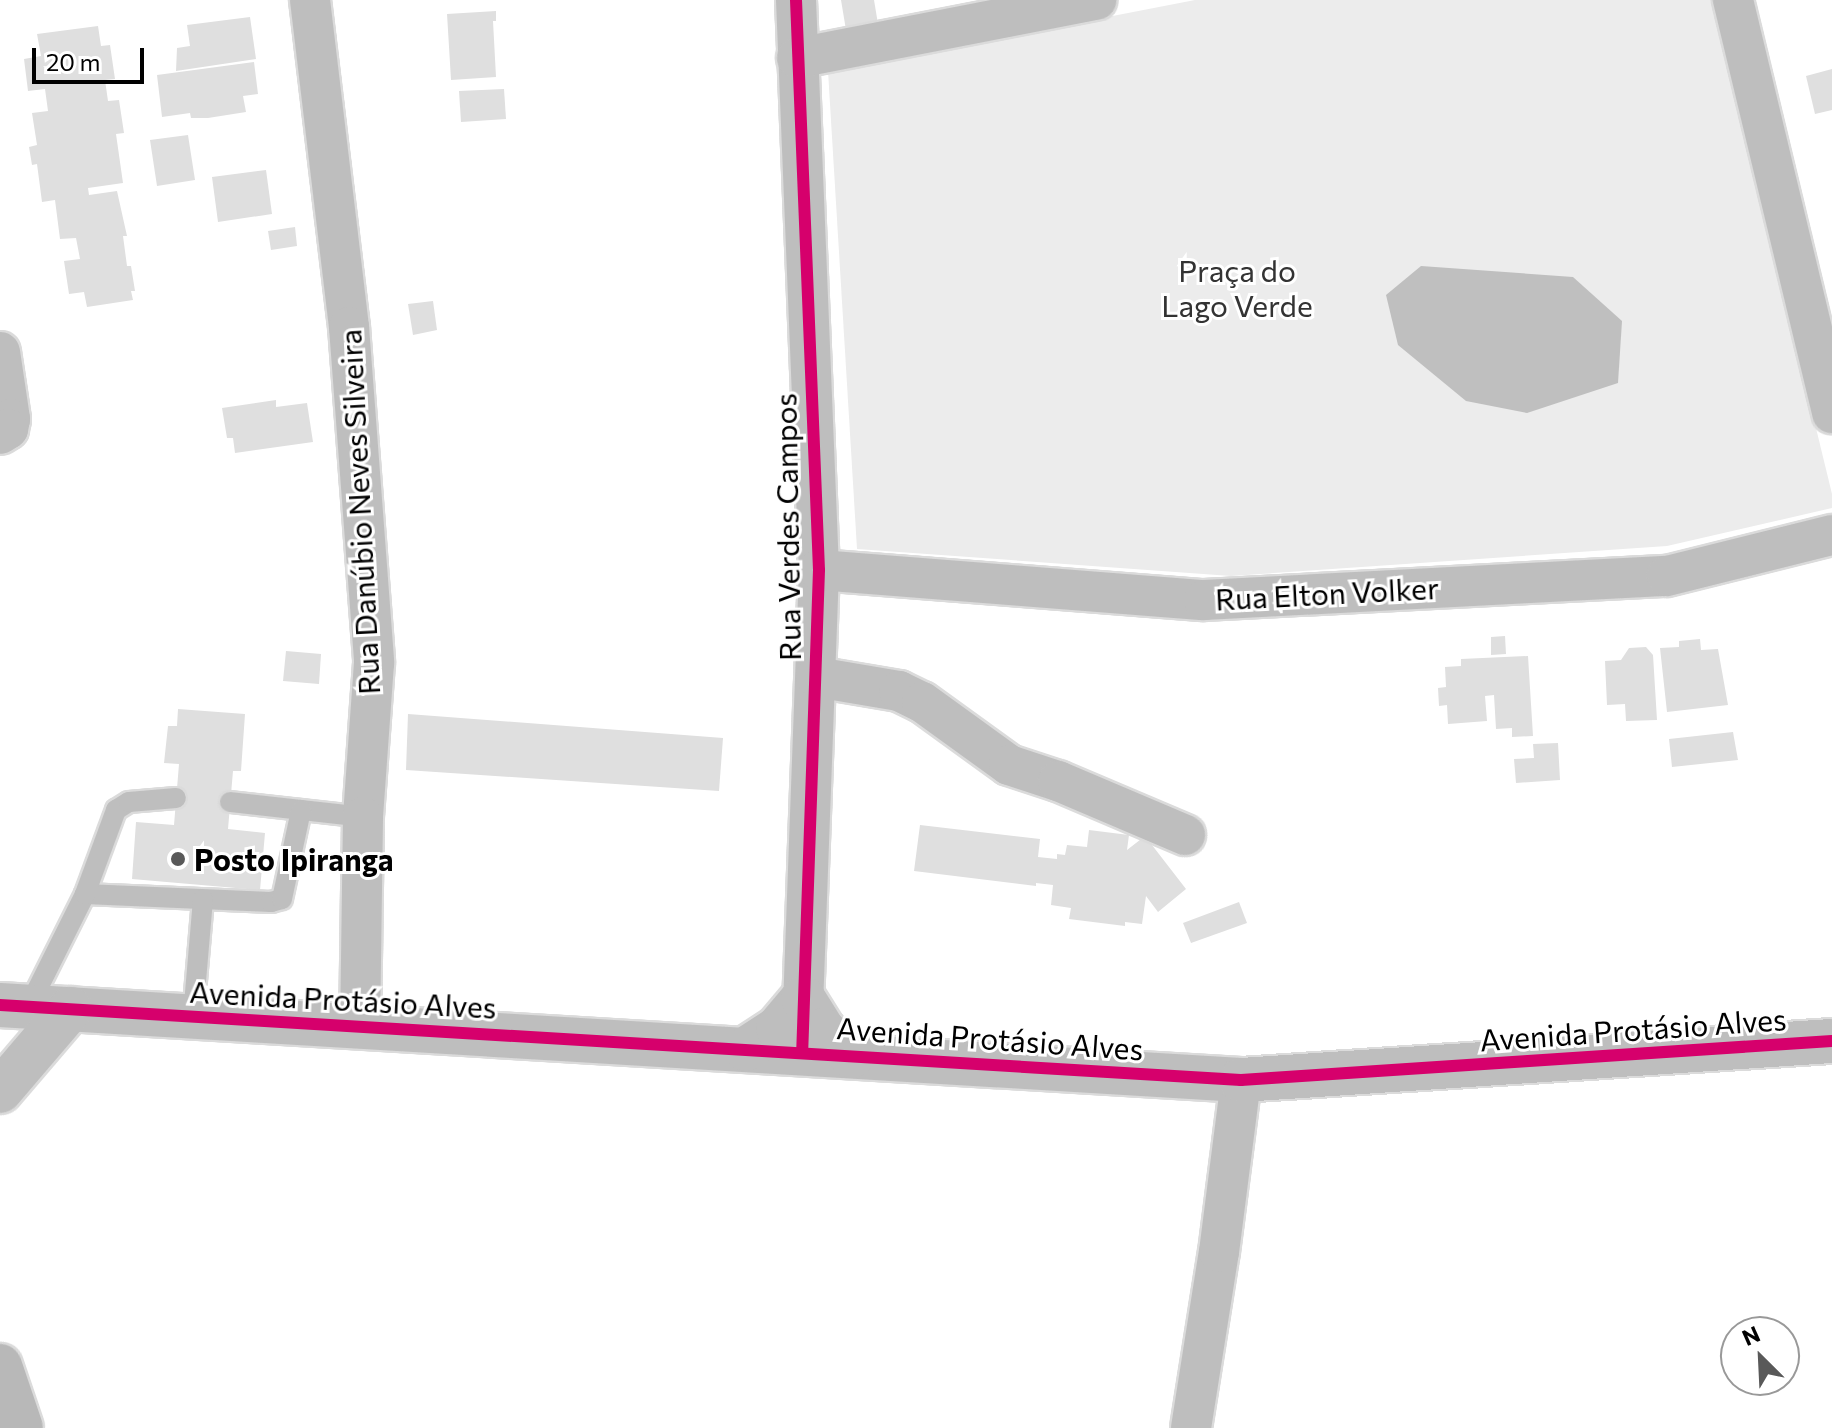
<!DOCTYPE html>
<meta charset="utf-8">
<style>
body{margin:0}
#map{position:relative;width:1832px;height:1428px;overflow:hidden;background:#fff;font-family:Commissioner,sans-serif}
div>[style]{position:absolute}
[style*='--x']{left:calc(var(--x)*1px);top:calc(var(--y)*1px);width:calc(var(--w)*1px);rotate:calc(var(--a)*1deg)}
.green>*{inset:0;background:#ececec}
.water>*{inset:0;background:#bfbfbf}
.building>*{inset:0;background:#dfdfdf}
.roads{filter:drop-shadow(2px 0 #dbdbdb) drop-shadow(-2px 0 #dbdbdb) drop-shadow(0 2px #dbdbdb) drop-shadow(0 -2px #dbdbdb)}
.lane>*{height:20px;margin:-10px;padding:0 10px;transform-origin:10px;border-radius:10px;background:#bebebe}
.street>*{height:40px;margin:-20px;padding:0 20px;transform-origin:20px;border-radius:20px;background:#bebebe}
.secondary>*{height:44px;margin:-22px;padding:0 22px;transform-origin:22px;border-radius:22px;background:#b8b8b8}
.primary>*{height:44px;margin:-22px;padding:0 22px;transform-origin:22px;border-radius:22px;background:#bebebe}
.cycleway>*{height:12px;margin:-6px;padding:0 6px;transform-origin:6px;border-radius:6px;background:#d6006c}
.dots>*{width:22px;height:22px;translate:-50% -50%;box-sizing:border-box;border:4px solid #fff;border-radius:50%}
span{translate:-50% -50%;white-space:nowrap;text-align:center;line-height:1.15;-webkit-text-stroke:6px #fff;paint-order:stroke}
.park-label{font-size:30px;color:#333}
.street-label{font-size:30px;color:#000}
.poi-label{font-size:30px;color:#000;font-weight:700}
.left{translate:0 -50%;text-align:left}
.north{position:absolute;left:1720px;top:1316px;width:80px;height:80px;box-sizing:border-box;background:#fff;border:2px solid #999;border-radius:50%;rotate:336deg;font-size:22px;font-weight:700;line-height:32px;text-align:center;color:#000}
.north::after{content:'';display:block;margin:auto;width:28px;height:36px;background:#595959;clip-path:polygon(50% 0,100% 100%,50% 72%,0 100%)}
.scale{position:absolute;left:32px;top:48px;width:112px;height:36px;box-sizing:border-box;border:4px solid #000;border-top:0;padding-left:10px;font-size:24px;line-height:28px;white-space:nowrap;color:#000;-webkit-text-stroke:6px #fff;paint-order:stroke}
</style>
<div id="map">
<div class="green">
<i style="clip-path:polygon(1195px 0,1712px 0,1832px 494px,1832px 508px,1667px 546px,1231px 576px,857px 549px,828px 71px)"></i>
</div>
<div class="water">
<i style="clip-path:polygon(1421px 266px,1573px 277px,1622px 321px,1618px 383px,1527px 413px,1466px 401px,1398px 345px,1386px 295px)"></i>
</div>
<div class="building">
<i style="clip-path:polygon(841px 0,874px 0,878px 24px,846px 30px)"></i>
<i style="clip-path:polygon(496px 11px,496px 21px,493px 21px,496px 77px,451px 80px,447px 14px)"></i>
<i style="clip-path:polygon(250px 17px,256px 59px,176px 71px,177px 48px,190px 46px,187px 25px)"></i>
<i style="clip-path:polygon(98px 26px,101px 46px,110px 45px,115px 79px,105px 80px,108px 101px,119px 100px,124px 133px,116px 134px,123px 183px,88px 188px,89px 195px,117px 191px,127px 236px,123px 236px,127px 266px,131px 266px,135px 291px,131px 291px,133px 300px,87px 307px,84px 292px,69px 294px,64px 261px,80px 259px,76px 238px,60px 239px,55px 200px,42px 202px,37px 164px,32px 165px,29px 147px,37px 145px,32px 113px,48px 111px,45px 89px,28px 91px,24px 59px,41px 56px,37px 34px)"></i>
<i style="clip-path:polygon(254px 62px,258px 94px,243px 96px,246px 112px,208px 118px,191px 118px,190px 113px,162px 117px,157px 75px)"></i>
<i style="clip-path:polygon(1832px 69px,1832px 110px,1815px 114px,1806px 76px)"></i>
<i style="clip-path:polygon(504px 89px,506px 119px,461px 122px,459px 91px)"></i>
<i style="clip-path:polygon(188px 135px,195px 180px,157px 186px,150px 140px)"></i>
<i style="clip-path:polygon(266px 170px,272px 214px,218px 222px,212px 177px)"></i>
<i style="clip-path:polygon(295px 227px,297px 246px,271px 250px,268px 231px)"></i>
<i style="clip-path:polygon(433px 301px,437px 330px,413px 335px,408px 304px)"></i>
<i style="clip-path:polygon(276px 400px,276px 407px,307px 403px,313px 442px,235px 453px,233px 438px,227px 438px,222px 408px)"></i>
<i style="clip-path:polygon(1505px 636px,1506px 654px,1491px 655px,1491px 637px)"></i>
<i style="clip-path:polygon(1700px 639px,1701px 650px,1718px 649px,1728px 705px,1667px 712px,1660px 648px,1679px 647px,1679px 641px)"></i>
<i style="clip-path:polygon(1646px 647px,1653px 655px,1657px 720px,1626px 721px,1625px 704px,1607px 705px,1605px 661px,1621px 660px,1629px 648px)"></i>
<i style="clip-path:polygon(286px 651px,321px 654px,319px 684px,283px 681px)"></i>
<i style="clip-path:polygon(1528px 656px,1533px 736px,1512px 737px,1512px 728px,1496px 729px,1494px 695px,1485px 696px,1487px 721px,1448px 724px,1447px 705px,1439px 706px,1438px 688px,1446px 687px,1445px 667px,1461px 666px,1461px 659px)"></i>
<i style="clip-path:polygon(178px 709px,245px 714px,241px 771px,233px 771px,228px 829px,265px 833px,260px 890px,132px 879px,136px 822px,174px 825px,179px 764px,164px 763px,168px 726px,177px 726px)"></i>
<i style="clip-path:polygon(408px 714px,723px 738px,719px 791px,406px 770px)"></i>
<i style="clip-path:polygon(1733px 732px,1738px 760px,1672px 767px,1669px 739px)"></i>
<i style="clip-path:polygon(1558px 743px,1560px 780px,1516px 783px,1514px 759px,1534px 758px,1533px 744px)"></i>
<i style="clip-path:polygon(920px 825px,1040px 839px,1038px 857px,1057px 859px,1057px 854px,1065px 855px,1067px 845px,1087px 847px,1089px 830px,1129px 835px,1127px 850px,1145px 836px,1186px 889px,1158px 912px,1146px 896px,1142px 924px,1125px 922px,1125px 926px,1069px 919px,1071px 908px,1051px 905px,1053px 885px,1036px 883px,1036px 886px,914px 871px)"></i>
<i style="clip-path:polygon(1239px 902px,1247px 923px,1191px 943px,1183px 923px)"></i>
</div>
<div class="roads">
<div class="lane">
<i style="--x:230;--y:802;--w:134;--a:6.4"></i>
<i style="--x:85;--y:894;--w:186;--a:2.5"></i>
<i style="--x:271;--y:902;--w:11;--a:-15"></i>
<i style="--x:282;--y:899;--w:91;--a:-77.9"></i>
<i style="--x:29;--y:1006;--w:125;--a:-63.4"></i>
<i style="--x:85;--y:894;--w:90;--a:-69.7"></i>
<i style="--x:116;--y:810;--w:15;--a:-32"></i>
<i style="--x:129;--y:802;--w:47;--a:-4.9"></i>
<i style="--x:193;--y:1016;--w:117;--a:-85.1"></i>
</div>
<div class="street">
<i style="--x:310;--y:0;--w:329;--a:83.2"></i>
<i style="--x:349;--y:327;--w:337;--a:85.7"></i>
<i style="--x:374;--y:663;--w:154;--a:94.1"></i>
<i style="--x:363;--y:817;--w:209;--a:90.8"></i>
<i style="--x:796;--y:0;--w:570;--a:87.69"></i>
<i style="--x:819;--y:570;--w:459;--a:92.1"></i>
<i style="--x:1733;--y:0;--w:425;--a:76.5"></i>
<i style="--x:797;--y:58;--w:305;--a:-11"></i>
<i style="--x:0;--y:352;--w:68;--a:81.5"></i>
<i style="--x:10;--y:419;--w:10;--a:101"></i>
<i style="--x:8;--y:429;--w:9;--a:148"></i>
<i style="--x:819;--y:570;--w:386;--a:4.5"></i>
<i style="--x:1204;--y:600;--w:464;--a:-3"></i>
<i style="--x:1667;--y:576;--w:170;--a:-14"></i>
<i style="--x:816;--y:677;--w:84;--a:9.6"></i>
<i style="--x:899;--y:691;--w:25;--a:26"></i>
<i style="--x:922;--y:702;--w:107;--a:35.9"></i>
<i style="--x:1009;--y:765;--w:52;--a:18.1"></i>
<i style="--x:1058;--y:781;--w:138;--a:23"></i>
<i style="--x:1191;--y:1428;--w:178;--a:-81"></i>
<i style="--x:1219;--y:1252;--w:173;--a:-82.7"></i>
</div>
<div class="secondary">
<i style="--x:0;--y:1366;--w:65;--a:71.3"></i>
</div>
<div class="primary">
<i style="--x:0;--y:1005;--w:1243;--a:3.46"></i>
<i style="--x:1241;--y:1080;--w:592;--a:-3.78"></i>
<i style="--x:746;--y:1049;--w:38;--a:-33"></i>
<i style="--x:778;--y:1028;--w:39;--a:-50"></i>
<i style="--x:803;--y:998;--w:38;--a:58"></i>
<i style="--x:823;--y:1030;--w:39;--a:42"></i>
<i style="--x:0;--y:1091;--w:108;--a:-49.5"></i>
</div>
</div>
<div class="cycleway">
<i style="--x:796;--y:0;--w:570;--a:87.69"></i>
<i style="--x:819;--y:570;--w:483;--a:92"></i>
<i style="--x:0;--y:1005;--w:1243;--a:3.46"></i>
<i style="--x:1241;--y:1080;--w:592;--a:-3.78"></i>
</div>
<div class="dots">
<i style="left:178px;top:859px;background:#595959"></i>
</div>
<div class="park-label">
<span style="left:1237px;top:287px">Praça do<br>Lago Verde</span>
</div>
<div class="street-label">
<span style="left:359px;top:512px;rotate:-93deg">Rua Danúbio Neves Silveira</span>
<span style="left:787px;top:527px;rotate:-91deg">Rua Verdes Campos</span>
<span style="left:1327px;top:593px;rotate:-3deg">Rua Elton Volker</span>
<span style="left:343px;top:999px;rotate:3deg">Avenida Protásio Alves</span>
<span style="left:1633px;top:1029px;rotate:-4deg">Avenida Protásio Alves</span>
<span style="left:990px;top:1038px;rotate:4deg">Avenida Protásio Alves</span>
</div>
<div class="poi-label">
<span class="left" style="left:194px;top:859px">Posto Ipiranga</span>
</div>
<div class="north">N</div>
<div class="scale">20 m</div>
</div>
